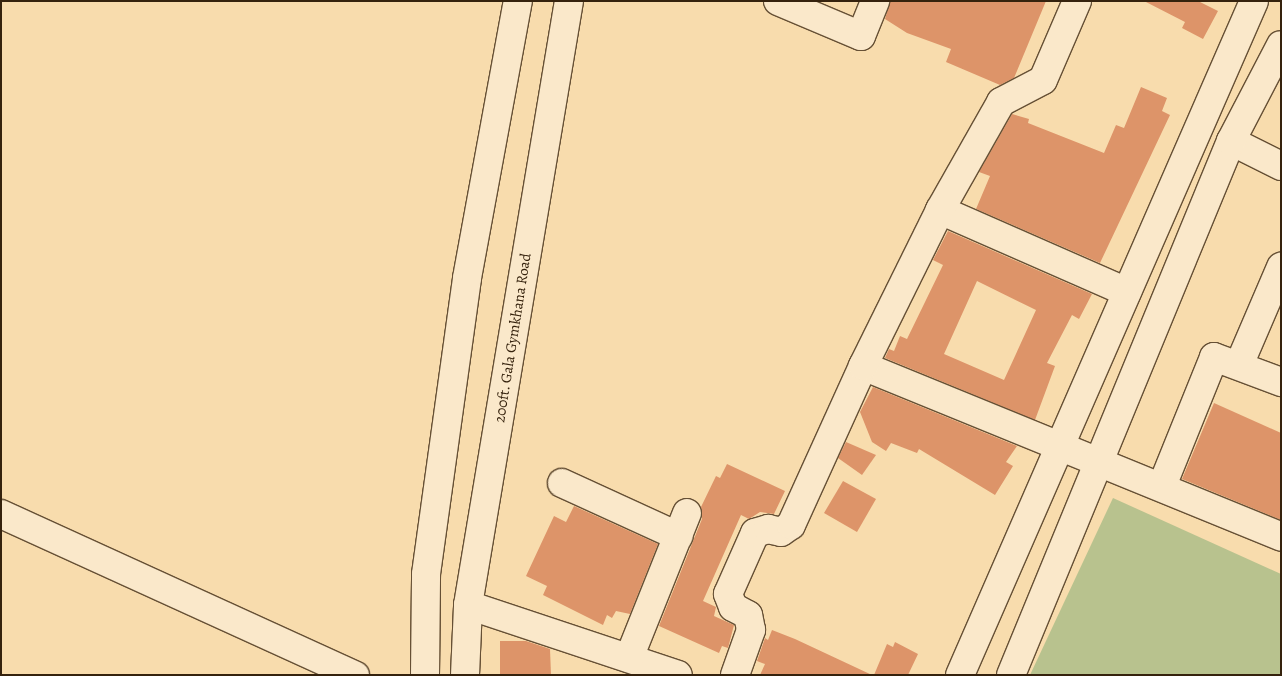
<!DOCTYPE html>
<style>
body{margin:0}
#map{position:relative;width:1282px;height:676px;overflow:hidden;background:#f8dcad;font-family:Alegreya,serif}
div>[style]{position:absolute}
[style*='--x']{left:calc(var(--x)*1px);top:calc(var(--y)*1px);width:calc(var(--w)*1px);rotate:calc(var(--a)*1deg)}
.green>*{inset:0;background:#b8c28e}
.building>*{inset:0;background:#dd9469}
.roads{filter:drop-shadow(1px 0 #665035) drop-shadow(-1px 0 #665035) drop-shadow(0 1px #665035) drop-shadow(0 -1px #665035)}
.minor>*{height:28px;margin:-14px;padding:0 14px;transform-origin:14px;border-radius:14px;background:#fae8ca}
span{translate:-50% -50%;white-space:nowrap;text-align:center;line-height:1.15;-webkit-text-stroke:4.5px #fae8ca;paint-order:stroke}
.street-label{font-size:15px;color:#35220d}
.frame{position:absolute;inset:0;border:2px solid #35220d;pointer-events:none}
</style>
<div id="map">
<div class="green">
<i style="clip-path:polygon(1113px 498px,1281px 574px,1281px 675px,1030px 675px)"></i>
</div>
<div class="building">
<i style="clip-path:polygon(890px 1px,1046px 1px,1014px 78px,1000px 85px,946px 62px,951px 49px,907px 33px,885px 19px)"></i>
<i style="clip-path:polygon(1144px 1px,1198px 1px,1218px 11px,1203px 39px,1182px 28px,1185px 22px)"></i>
<i style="clip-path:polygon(1141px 87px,1167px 98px,1162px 111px,1170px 115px,1100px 263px,976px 209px,990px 176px,979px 172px,1012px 114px,1029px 119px,1028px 123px,1104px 153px,1116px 125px,1124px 128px)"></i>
<i style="clip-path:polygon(evenodd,948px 231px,1092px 294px,1079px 319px,1072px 315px,1047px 363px,1055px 366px,1035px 420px,885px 358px,889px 349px,894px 351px,900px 336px,907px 339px,943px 265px,933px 260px,948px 231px,977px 281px,1036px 310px,1004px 380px,944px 354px,977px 281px)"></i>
<i style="clip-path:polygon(873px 387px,1017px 446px,1006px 462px,1013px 466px,995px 495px,919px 449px,917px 453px,891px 443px,886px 451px,872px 442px,860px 412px)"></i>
<i style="clip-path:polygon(1214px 403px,1281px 433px,1281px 520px,1182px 479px)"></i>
<i style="clip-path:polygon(846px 442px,876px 455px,862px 475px,838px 458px)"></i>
<i style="clip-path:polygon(727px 464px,785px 491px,774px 514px,760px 512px,749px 519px,741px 515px,703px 601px,716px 607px,714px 616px,734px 625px,728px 648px,722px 646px,719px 653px,659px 626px,702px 519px,701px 507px,716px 476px,720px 478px)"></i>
<i style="clip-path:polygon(843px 481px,876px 499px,857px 532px,824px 513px)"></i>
<i style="clip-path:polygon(574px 506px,658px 544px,630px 614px,616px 611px,612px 618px,607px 615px,603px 625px,543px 595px,547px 586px,526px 576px,554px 516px,566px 522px)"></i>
<i style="clip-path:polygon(772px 630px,795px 639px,872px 675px,760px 675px,765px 664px,757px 661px,765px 638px,768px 640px)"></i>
<i style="clip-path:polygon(500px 641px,526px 641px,550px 649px,551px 675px,500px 675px)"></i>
<i style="clip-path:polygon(895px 642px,918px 654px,908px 675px,874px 675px,887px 644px,893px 647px)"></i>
</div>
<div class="roads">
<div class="minor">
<i style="--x:778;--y:1;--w:90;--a:22.9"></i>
<i style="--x:861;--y:36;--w:38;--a:-68"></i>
<i style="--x:1231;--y:141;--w:56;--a:26.6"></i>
<i style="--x:940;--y:210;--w:204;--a:23.7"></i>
<i style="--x:1239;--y:365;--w:107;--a:-66.8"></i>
<i style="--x:863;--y:366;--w:452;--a:22.2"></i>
<i style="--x:562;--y:483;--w:128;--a:24.6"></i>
<i style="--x:1162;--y:486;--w:139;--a:-68"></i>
<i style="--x:1214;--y:357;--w:72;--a:20.5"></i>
<i style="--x:1;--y:514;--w:389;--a:24.5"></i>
<i style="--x:468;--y:605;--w:221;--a:18.4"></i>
<i style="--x:629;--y:658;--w:156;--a:-68.2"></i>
<i style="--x:425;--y:675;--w:101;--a:-89.4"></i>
<i style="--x:426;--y:574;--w:299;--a:-82.1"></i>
<i style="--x:467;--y:278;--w:282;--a:-79.6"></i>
<i style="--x:465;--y:675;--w:70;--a:-87.5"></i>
<i style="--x:468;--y:605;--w:612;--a:-80.51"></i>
<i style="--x:735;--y:675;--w:48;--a:-70.4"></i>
<i style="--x:751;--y:630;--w:15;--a:-101"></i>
<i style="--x:748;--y:615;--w:17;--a:-152"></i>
<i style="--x:733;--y:607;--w:14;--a:-111"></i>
<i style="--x:728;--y:594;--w:67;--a:-66.1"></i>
<i style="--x:755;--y:533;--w:14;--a:-17"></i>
<i style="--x:768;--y:529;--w:13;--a:13"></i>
<i style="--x:781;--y:532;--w:12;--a:-35"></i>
<i style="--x:791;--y:525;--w:175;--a:-65.6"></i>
<i style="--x:863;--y:366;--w:174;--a:-63.7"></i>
<i style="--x:940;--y:210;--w:124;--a:-60.5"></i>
<i style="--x:1001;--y:102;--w:47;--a:-27.6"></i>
<i style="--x:1043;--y:80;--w:86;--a:-66.7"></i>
<i style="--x:960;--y:675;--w:735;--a:-66.43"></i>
<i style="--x:1011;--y:675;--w:578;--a:-67.61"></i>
<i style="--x:1231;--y:141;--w:108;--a:-62.5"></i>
</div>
</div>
<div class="street-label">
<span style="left:513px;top:338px;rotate:-81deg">200ft. Gala Gymkhana Road</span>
</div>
<div class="frame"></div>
</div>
